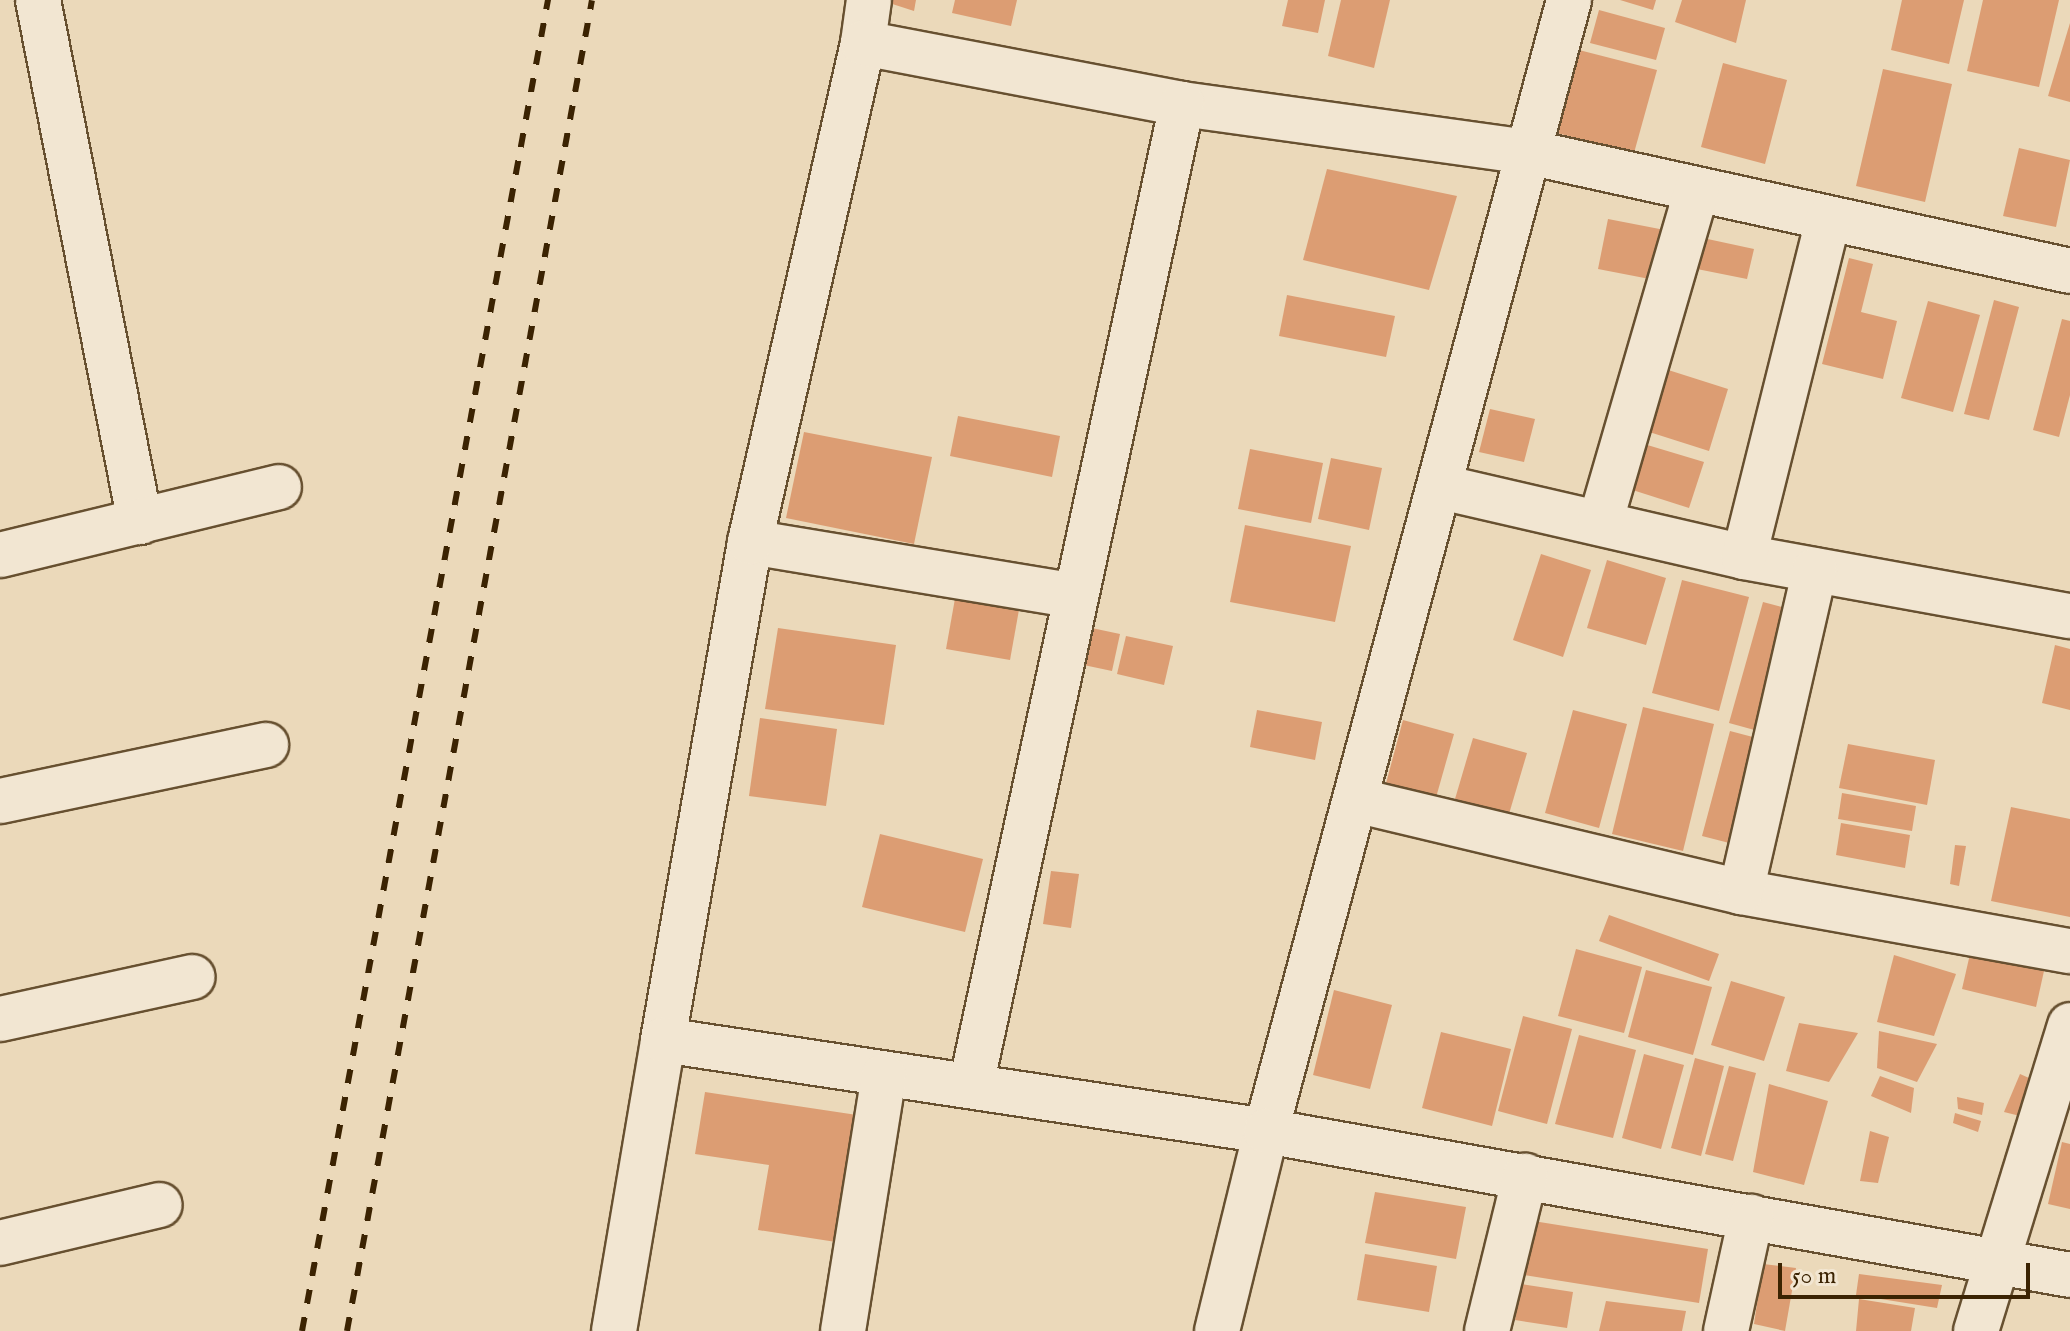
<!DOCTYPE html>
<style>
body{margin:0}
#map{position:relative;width:2070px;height:1331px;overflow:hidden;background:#ebd9ba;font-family:"IM FELL English",serif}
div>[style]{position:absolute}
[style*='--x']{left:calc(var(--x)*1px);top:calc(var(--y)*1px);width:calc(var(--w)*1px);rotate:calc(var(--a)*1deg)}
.building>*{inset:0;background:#dc9d73}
.roads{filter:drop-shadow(2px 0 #675030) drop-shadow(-2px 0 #675030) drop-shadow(0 2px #675030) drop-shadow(0 -2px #675030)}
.minor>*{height:44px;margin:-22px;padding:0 22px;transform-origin:22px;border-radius:22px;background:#f2e6d2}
.rail>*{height:6px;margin-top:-3px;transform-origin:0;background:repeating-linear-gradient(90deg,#3b2302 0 14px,transparent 0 28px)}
span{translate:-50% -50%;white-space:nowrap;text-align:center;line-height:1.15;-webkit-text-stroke:8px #f2e6d2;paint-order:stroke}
.scale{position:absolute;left:1778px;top:1263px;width:252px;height:36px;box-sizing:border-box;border:4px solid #3b2302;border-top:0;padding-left:10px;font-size:24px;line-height:28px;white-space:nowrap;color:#3b2302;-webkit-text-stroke:6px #f2e6d2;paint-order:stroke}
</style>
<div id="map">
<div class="building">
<i style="clip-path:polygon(880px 0,916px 0,914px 11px)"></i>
<i style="clip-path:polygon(955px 0,1017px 0,1011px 26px,952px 13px)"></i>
<i style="clip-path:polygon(1288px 0,1325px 0,1318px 33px,1282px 26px)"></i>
<i style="clip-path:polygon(1341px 0,1390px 0,1374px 68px,1328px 56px)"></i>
<i style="clip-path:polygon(1620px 0,1656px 0,1653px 10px)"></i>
<i style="clip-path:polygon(1682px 0,1746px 0,1736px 43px,1675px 22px)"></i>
<i style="clip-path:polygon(1902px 0,1964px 0,1949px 64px,1891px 50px)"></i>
<i style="clip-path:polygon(1983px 0,2059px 0,2039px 87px,1967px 71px)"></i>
<i style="clip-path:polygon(1599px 10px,1665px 28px,1656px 60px,1590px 43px)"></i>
<i style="clip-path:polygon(2070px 23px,2070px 102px,2048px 96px)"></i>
<i style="clip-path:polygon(1579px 50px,1657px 70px,1634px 153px,1557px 133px)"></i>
<i style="clip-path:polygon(1723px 63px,1787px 80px,1765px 164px,1701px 147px)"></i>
<i style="clip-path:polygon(1883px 69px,1952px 84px,1925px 202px,1856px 186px)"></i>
<i style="clip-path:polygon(2019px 148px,2070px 160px,2056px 227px,2003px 216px)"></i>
<i style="clip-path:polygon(1327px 169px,1457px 196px,1429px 290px,1303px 260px)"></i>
<i style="clip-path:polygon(1608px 219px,1670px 231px,1660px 281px,1598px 269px)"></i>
<i style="clip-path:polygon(1689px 235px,1754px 249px,1747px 279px,1682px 266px)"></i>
<i style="clip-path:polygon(1849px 258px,1873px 264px,1861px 312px,1897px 321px,1883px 379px,1822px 364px)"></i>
<i style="clip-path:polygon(1287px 295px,1395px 316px,1386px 357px,1279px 336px)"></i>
<i style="clip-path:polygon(1994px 300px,2019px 307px,1989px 420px,1964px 414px)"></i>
<i style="clip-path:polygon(1928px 301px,1980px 315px,1953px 412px,1901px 398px)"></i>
<i style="clip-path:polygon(2062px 319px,2070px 321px,2070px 395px,2059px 437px,2033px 430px)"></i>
<i style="clip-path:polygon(1662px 368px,1728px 389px,1709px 451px,1643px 430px)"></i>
<i style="clip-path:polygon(1490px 409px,1535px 419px,1524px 462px,1479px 452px)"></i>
<i style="clip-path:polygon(958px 416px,1060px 436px,1052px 477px,950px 456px)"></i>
<i style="clip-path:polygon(804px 432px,932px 457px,914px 544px,786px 518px)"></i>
<i style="clip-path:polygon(1634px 441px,1704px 462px,1689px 508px,1620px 486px)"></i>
<i style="clip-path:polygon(1250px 449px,1323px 463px,1311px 523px,1238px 509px)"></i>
<i style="clip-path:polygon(1331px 458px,1382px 468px,1369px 530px,1318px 519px)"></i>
<i style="clip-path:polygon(1245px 525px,1351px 546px,1335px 622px,1230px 602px)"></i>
<i style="clip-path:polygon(1541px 554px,1591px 570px,1563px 657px,1513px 640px)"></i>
<i style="clip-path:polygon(1607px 560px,1666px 578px,1646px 645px,1587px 628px)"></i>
<i style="clip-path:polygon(1682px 580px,1749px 597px,1719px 711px,1652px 693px)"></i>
<i style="clip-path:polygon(956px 593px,1020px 604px,1010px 660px,946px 649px)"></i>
<i style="clip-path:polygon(1763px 602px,1800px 612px,1769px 734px,1729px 723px)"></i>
<i style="clip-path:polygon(1087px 627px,1120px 634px,1112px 671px,1079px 664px)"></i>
<i style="clip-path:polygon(778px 628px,896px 645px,884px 725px,765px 709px)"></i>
<i style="clip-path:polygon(1126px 636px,1173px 646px,1164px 685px,1117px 674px)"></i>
<i style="clip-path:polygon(2055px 645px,2070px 649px,2070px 710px,2042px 703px)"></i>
<i style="clip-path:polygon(1643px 707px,1714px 724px,1683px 851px,1612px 834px)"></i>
<i style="clip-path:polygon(1257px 710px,1322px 722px,1315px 760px,1250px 747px)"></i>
<i style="clip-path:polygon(1573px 710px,1627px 724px,1599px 828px,1545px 813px)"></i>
<i style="clip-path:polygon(760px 718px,837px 729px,826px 806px,749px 796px)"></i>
<i style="clip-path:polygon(1403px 720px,1454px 734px,1435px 801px,1385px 787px)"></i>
<i style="clip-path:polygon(1730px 731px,1768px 741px,1741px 846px,1702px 836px)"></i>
<i style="clip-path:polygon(1473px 738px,1527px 753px,1509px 814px,1455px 799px)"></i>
<i style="clip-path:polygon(1848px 744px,1935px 760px,1927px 805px,1839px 788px)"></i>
<i style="clip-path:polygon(1842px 793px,1916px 806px,1912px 831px,1838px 819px)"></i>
<i style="clip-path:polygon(2011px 807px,2070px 819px,2070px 917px,1991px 901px)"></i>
<i style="clip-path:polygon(1841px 823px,1910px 835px,1905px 868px,1836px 855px)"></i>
<i style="clip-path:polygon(880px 834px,983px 859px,965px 932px,862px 907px)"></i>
<i style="clip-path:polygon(1955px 845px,1966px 846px,1959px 886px,1950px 884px)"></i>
<i style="clip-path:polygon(1051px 871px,1079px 874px,1071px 928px,1043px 924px)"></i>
<i style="clip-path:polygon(1609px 915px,1719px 954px,1709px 981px,1599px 941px)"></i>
<i style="clip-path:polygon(1576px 949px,1642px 967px,1624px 1033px,1558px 1016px)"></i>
<i style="clip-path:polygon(1970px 954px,2044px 971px,2036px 1007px,1962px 989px)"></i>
<i style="clip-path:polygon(1894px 955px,1956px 974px,1934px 1036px,1877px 1022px)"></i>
<i style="clip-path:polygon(1646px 970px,1712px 987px,1693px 1055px,1628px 1037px)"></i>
<i style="clip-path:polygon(1731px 981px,1785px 997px,1764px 1061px,1711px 1045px)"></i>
<i style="clip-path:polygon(1334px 990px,1392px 1005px,1370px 1089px,1313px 1075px)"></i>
<i style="clip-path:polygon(1523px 1016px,1572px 1029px,1547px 1124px,1498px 1111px)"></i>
<i style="clip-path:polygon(1799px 1023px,1858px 1033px,1829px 1082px,1786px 1071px)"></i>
<i style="clip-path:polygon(1879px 1031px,1937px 1044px,1917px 1082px,1877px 1068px)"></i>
<i style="clip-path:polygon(1441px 1032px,1511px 1049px,1492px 1126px,1422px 1108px)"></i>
<i style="clip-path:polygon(1579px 1035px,1636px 1050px,1613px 1138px,1555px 1124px)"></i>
<i style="clip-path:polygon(1644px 1054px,1684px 1065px,1661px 1149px,1622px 1138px)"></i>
<i style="clip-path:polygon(1695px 1058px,1724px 1066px,1701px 1156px,1671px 1148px)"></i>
<i style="clip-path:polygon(1729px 1066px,1756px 1073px,1733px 1161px,1705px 1154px)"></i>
<i style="clip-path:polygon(2020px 1074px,2029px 1078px,2020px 1116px,2004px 1112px)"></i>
<i style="clip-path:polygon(1880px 1076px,1914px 1088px,1911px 1113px,1871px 1096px)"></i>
<i style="clip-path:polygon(1769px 1084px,1828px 1101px,1804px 1185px,1753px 1172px)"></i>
<i style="clip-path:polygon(705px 1092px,857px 1115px,836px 1242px,758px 1230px,769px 1165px,695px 1154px)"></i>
<i style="clip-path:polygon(1957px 1097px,1984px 1103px,1982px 1115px,1958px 1109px)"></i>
<i style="clip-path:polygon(1955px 1113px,1981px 1121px,1978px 1132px,1953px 1123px)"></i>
<i style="clip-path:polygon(1870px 1131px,1889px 1137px,1878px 1183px,1860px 1181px)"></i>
<i style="clip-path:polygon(2062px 1142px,2070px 1144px,2070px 1209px,2048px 1204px)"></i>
<i style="clip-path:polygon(1375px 1192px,1466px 1207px,1456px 1259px,1365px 1243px)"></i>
<i style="clip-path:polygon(1527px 1220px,1708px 1249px,1699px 1303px,1518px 1274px)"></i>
<i style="clip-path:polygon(1365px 1254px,1437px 1266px,1429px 1312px,1357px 1300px)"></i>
<i style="clip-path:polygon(1763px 1264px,1796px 1268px,1785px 1331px,1754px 1324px)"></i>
<i style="clip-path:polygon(1859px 1274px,1942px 1285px,1937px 1308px,1856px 1295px)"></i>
<i style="clip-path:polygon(1521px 1284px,1573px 1292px,1567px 1328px,1515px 1320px)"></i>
<i style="clip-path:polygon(1859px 1299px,1915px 1308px,1911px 1331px,1856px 1331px)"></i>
<i style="clip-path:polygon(1606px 1301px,1686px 1311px,1682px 1331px,1599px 1331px)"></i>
</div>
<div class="roads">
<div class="minor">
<i style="--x:38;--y:0;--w:532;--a:78.94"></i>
<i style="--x:863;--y:43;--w:43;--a:-82.1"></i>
<i style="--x:1182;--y:104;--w:349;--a:7.9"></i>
<i style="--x:1528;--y:152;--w:555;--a:12.38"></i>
<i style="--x:1441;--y:487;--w:311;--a:13"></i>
<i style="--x:1744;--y:557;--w:331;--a:10.3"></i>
<i style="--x:1600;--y:523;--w:347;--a:-73.8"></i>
<i style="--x:750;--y:542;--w:330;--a:9.4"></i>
<i style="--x:0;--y:555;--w:287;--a:-13.7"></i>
<i style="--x:1744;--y:557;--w:348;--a:-76"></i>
<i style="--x:1355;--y:800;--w:397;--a:13.4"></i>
<i style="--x:1741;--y:892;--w:334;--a:10.2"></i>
<i style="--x:0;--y:801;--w:272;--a:-11.9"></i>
<i style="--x:1741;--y:892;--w:330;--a:-77.1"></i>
<i style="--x:0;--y:1019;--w:197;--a:-12.3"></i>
<i style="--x:663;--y:1040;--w:506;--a:-80.09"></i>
<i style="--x:750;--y:542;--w:512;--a:-77.24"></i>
<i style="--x:863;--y:43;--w:325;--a:10.8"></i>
<i style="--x:1182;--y:104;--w:1004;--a:102.13"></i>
<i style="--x:0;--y:1243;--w:164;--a:-13.4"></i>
<i style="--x:614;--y:1331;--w:295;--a:-80.4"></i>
<i style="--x:663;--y:1040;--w:610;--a:8.58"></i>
<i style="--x:1266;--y:1131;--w:1171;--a:-75"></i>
<i style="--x:843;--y:1331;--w:258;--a:-80.9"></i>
<i style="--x:1217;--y:1331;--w:206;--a:-76.2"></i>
<i style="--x:1266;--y:1131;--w:817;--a:10.15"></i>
<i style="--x:1487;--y:1331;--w:160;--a:-76.2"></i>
<i style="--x:1726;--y:1331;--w:117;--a:-77.6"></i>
<i style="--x:1976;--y:1331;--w:320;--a:-72.9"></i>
</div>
</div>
<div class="rail">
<i style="--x:302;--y:1331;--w:1354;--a:-79.53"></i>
<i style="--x:347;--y:1331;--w:1353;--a:-79.57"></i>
</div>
<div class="scale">50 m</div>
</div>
